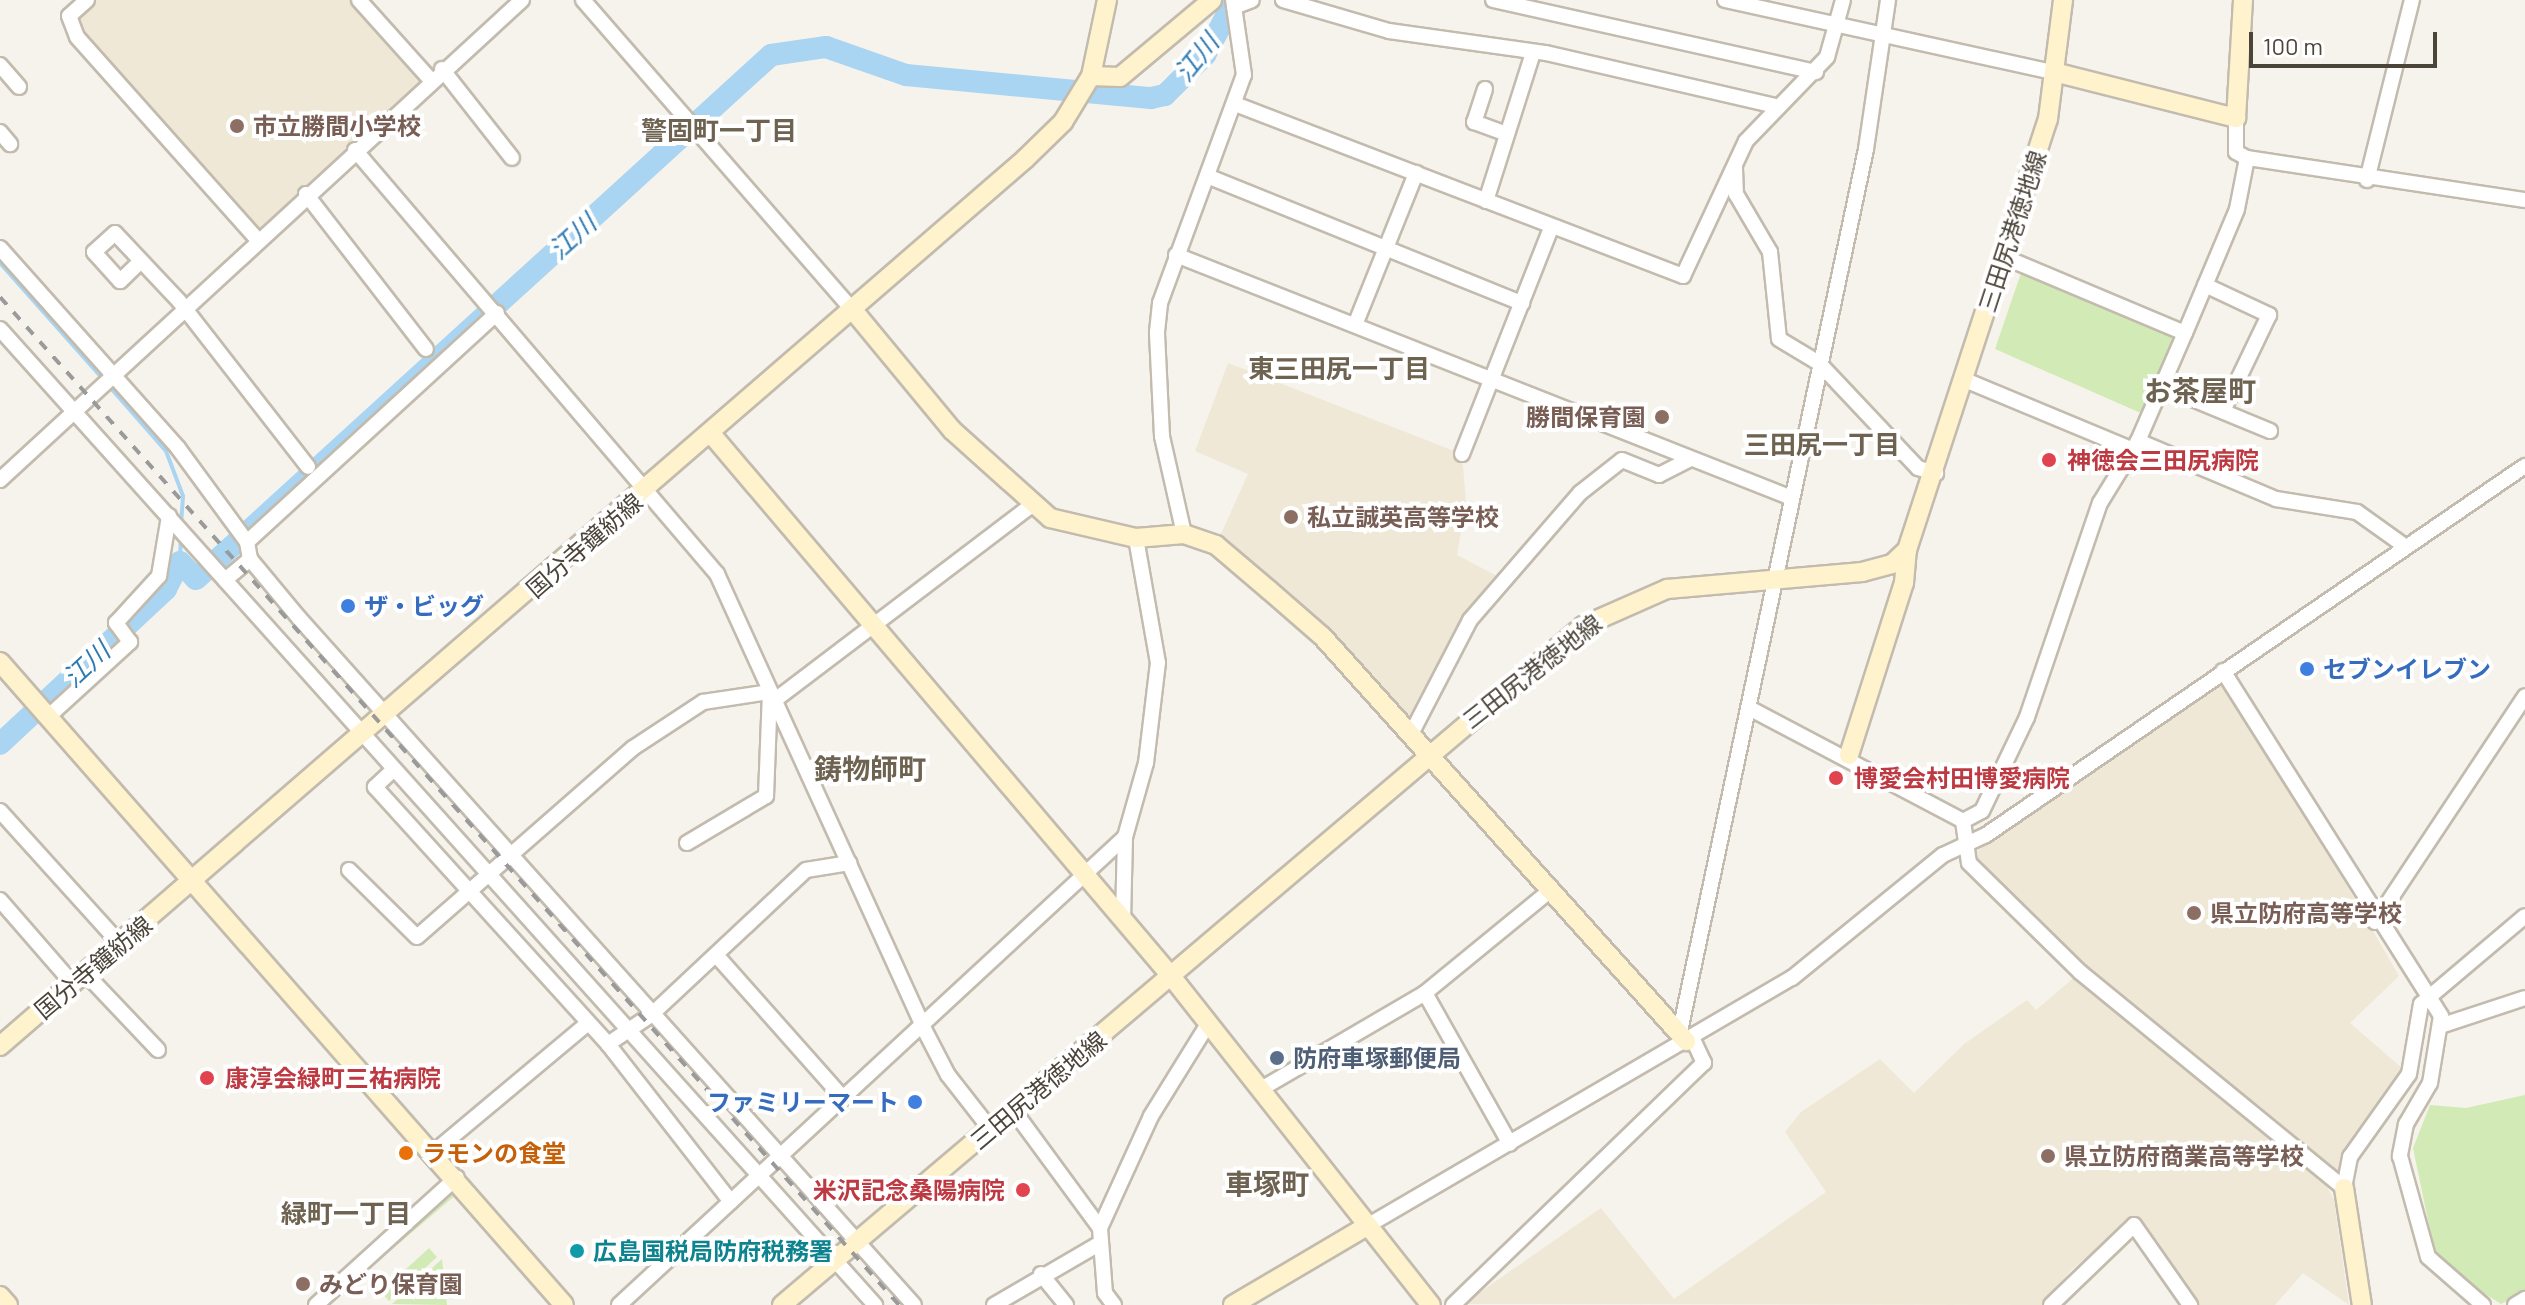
<!DOCTYPE html>
<meta charset="utf-8">
<style>
body{margin:0}
#map{position:relative;width:2525px;height:1305px;overflow:hidden;background:#f6f3ec;font-family:Barlow,"Noto Sans JP",sans-serif}
div>[style]{position:absolute}
[style*='--x']{left:calc(var(--x)*1px);top:calc(var(--y)*1px);width:calc(var(--w)*1px);rotate:calc(var(--a)*1deg)}
.education>*{inset:0;background:#efe8d6}
.green>*{inset:0;background:#d2eab5}
.stream>*{height:4px;margin:-2px;padding:0 2px;transform-origin:2px;border-radius:2px;background:#a9d4f2}
.river>*{height:22px;margin:-11px;padding:0 11px;transform-origin:11px;border-radius:11px;background:#a9d4f2}
.roads{filter:drop-shadow(2px 0 #c2bbae) drop-shadow(-2px 0 #c2bbae) drop-shadow(0 2px #c2bbae) drop-shadow(0 -2px #c2bbae)}
.street>*{height:14px;margin:-7px;padding:0 7px;transform-origin:7px;border-radius:7px;background:#fff}
.secondary>*{height:18px;margin:-9px;padding:0 9px;transform-origin:9px;border-radius:9px;background:#fff3cd}
.rail>*{height:4px;margin-top:-2px;transform-origin:0;background:repeating-linear-gradient(90deg,#9a9a9a 0 10px,transparent 0 20px)}
.dots>*{width:22px;height:22px;translate:-50% -50%;box-sizing:border-box;border:4px solid #fff;border-radius:50%}
span{translate:-50% -50%;white-space:nowrap;text-align:center;line-height:1.15;-webkit-text-stroke:8px #fff;paint-order:stroke}
.education-label{font-size:24px;color:#785e54;font-weight:700}
.left{translate:0 -50%;text-align:left}
.right{translate:-100% -50%;text-align:right}
.street-label{font-size:24px;color:#4b4439}
.health-label{font-size:24px;color:#be3a42;font-weight:700}
.shop-label{font-size:24px;color:#366cbe;font-weight:700}
.service-label{font-size:24px;color:#4e5e75;font-weight:700}
.food-label{font-size:24px;color:#c56008;font-weight:700}
.culture-label{font-size:24px;color:#0d838f;font-weight:700}
.water-label{font-size:26px;color:#2e7ab2;font-style:italic}
.neighbourhood-label{font-size:26px;color:#6e6250;font-weight:700}
.quarter-label{font-size:28px;color:#6e6250;font-weight:700}
.scale{position:absolute;left:2249px;top:32px;width:188px;height:36px;box-sizing:border-box;border:4px solid #4b4439;border-top:0;padding-left:10px;font-size:24px;line-height:28px;white-space:nowrap;color:#4b4439;-webkit-text-stroke:6px #fff;paint-order:stroke}
</style>
<div id="map">
<div class="education">
<i style="clip-path:polygon(87px 0,359px 0,430px 79px,257px 239px,77px 37px,69px 16px)"></i>
<i style="clip-path:polygon(1228px 363px,1462px 454px,1466px 503px,1457px 555px,1501px 578px,1411px 734px,1216px 545px,1248px 474px,1195px 451px)"></i>
<i style="clip-path:polygon(2223px 671px,2399px 976px,2350px 1023px,2409px 1074px,2364px 1135px,2344px 1188px,2080px 972px,1972px 855px)"></i>
<i style="clip-path:polygon(2077px 975px,2323px 1179px,2334px 1200px,2349px 1305px,2303px 1273px,2275px 1305px,2197px 1305px,2136px 1218px,2071px 1270px,2043px 1305px,1463px 1304px,1601px 1208px,1674px 1299px,1826px 1192px,1785px 1132px,1801px 1112px,1880px 1059px,1914px 1093px,1964px 1044px,2027px 1000px,2036px 1010px)"></i>
</div>
<div class="green">
<i style="clip-path:polygon(2021px 273px,2179px 334px,2143px 414px,1995px 349px)"></i>
<i style="clip-path:polygon(2525px 1095px,2525px 1305px,2523px 1292px,2501px 1304px,2447px 1270px,2435px 1254px,2413px 1148px,2430px 1105px,2466px 1108px)"></i>
<i style="clip-path:polygon(448px 1193px,458px 1193px,327px 1305px)"></i>
<i style="clip-path:polygon(429px 1248px,437px 1257px,389px 1301px,381px 1292px)"></i>
<i style="clip-path:polygon(442px 1259px,447px 1305px,392px 1304px)"></i>
</div>
<div class="stream">
<i style="--x:0;--y:263;--w:155;--a:48.4"></i>
<i style="--x:109;--y:386;--w:86;--a:48.8"></i>
<i style="--x:166;--y:451;--w:48;--a:69.3"></i>
<i style="--x:183;--y:496;--w:28;--a:94"></i>
<i style="--x:180;--y:562;--w:25;--a:-88"></i>
</div>
<div class="river">
<i style="--x:0;--y:744;--w:227;--a:-43"></i>
<i style="--x:166;--y:589;--w:30;--a:-63"></i>
<i style="--x:180;--y:562;--w:23;--a:47"></i>
<i style="--x:196;--y:579;--w:778;--a:-42.34"></i>
<i style="--x:771;--y:55;--w:56;--a:-8.3"></i>
<i style="--x:826;--y:47;--w:85;--a:19.3"></i>
<i style="--x:906;--y:75;--w:246;--a:5.4"></i>
<i style="--x:1151;--y:98;--w:14;--a:-12"></i>
<i style="--x:1165;--y:95;--w:57;--a:-45"></i>
<i style="--x:1205;--y:55;--w:63;--a:-61.4"></i>
</div>
<div class="roads">
<div class="street">
<i style="--x:87;--y:0;--w:24;--a:138"></i>
<i style="--x:69;--y:16;--w:22;--a:69"></i>
<i style="--x:77;--y:37;--w:271;--a:48.3"></i>
<i style="--x:359;--y:0;--w:106;--a:48.1"></i>
<i style="--x:583;--y:0;--w:410;--a:49"></i>
<i style="--x:1283;--y:0;--w:110;--a:16.3"></i>
<i style="--x:1389;--y:31;--w:159;--a:8"></i>
<i style="--x:1546;--y:53;--w:239;--a:13"></i>
<i style="--x:1493;--y:0;--w:331;--a:12.6"></i>
<i style="--x:1725;--y:0;--w:341;--a:12.4"></i>
<i style="--x:1234;--y:7;--w:19;--a:-21"></i>
<i style="--x:0;--y:65;--w:29;--a:49"></i>
<i style="--x:442;--y:69;--w:113;--a:51.8"></i>
<i style="--x:1485;--y:89;--w:35;--a:108"></i>
<i style="--x:1474;--y:122;--w:35;--a:20"></i>
<i style="--x:1235;--y:104;--w:480;--a:21"></i>
<i style="--x:1683;--y:276;--w:149;--a:-65"></i>
<i style="--x:1746;--y:141;--w:117;--a:-46"></i>
<i style="--x:1827;--y:57;--w:59;--a:-74.3"></i>
<i style="--x:2236;--y:118;--w:34;--a:90"></i>
<i style="--x:2236;--y:152;--w:13;--a:29"></i>
<i style="--x:2247;--y:158;--w:281;--a:8.6"></i>
<i style="--x:0;--y:132;--w:16;--a:50"></i>
<i style="--x:355;--y:150;--w:558;--a:49.51"></i>
<i style="--x:717;--y:574;--w:498;--a:65.5"></i>
<i style="--x:923;--y:1027;--w:54;--a:62.5"></i>
<i style="--x:948;--y:1075;--w:70;--a:52"></i>
<i style="--x:1735;--y:168;--w:26;--a:88"></i>
<i style="--x:1736;--y:194;--w:67;--a:59.6"></i>
<i style="--x:1770;--y:252;--w:87;--a:84.1"></i>
<i style="--x:1779;--y:339;--w:47;--a:31"></i>
<i style="--x:1819;--y:363;--w:144;--a:46.7"></i>
<i style="--x:1918;--y:468;--w:19;--a:16"></i>
<i style="--x:1207;--y:176;--w:340;--a:22"></i>
<i style="--x:2367;--y:180;--w:186;--a:-76"></i>
<i style="--x:306;--y:194;--w:196;--a:52.3"></i>
<i style="--x:1486;--y:201;--w:155;--a:-72.4"></i>
<i style="--x:0;--y:248;--w:268;--a:48.3"></i>
<i style="--x:178;--y:448;--w:117;--a:53.7"></i>
<i style="--x:247;--y:542;--w:17;--a:80"></i>
<i style="--x:250;--y:559;--w:77;--a:50.3"></i>
<i style="--x:299;--y:618;--w:922;--a:48.17"></i>
<i style="--x:1176;--y:255;--w:662;--a:21.53"></i>
<i style="--x:2004;--y:257;--w:196;--a:22.8"></i>
<i style="--x:141;--y:261;--w:29;--a:136"></i>
<i style="--x:120;--y:281;--w:39;--a:-132"></i>
<i style="--x:94;--y:252;--w:28;--a:-42"></i>
<i style="--x:115;--y:233;--w:93;--a:46.7"></i>
<i style="--x:179;--y:301;--w:210;--a:52.1"></i>
<i style="--x:2205;--y:285;--w:71;--a:25.1"></i>
<i style="--x:2269;--y:315;--w:106;--a:115.6"></i>
<i style="--x:1355;--y:325;--w:164;--a:-68.1"></i>
<i style="--x:0;--y:329;--w:1311;--a:48.12"></i>
<i style="--x:1965;--y:380;--w:177;--a:22.6"></i>
<i style="--x:2161;--y:386;--w:118;--a:22.4"></i>
<i style="--x:2138;--y:441;--w:150;--a:22.8"></i>
<i style="--x:2276;--y:499;--w:82;--a:9.1"></i>
<i style="--x:2357;--y:512;--w:60;--a:35.5"></i>
<i style="--x:1462;--y:454;--w:243;--a:-68.5"></i>
<i style="--x:0;--y:480;--w:709;--a:-42.6"></i>
<i style="--x:1184;--y:534;--w:100;--a:-102.7"></i>
<i style="--x:1162;--y:436;--w:104;--a:-92.8"></i>
<i style="--x:1157;--y:332;--w:29;--a:-84"></i>
<i style="--x:1160;--y:303;--w:243;--a:-69.8"></i>
<i style="--x:1244;--y:75;--w:76;--a:-98.3"></i>
<i style="--x:247;--y:542;--w:339;--a:-42.5"></i>
<i style="--x:225;--y:580;--w:33;--a:-40"></i>
<i style="--x:2223;--y:671;--w:408;--a:57.7"></i>
<i style="--x:2441;--y:1016;--w:68;--a:99.3"></i>
<i style="--x:2430;--y:1083;--w:48;--a:120.3"></i>
<i style="--x:2406;--y:1124;--w:33;--a:101"></i>
<i style="--x:2400;--y:1156;--w:105;--a:74.5"></i>
<i style="--x:2428;--y:1257;--w:73;--a:41.1"></i>
<i style="--x:775;--y:700;--w:324;--a:-37.2"></i>
<i style="--x:1749;--y:708;--w:242;--a:27.8"></i>
<i style="--x:1963;--y:821;--w:42;--a:81.9"></i>
<i style="--x:1969;--y:863;--w:156;--a:44.5"></i>
<i style="--x:2080;--y:972;--w:341;--a:39.3"></i>
<i style="--x:2344;--y:1188;--w:32;--a:-79"></i>
<i style="--x:2350;--y:1157;--w:102;--a:-54.6"></i>
<i style="--x:2409;--y:1074;--w:71;--a:-80.3"></i>
<i style="--x:2421;--y:1004;--w:136;--a:-40.2"></i>
<i style="--x:49;--y:716;--w:110;--a:-42.4"></i>
<i style="--x:130;--y:642;--w:24;--a:-126"></i>
<i style="--x:116;--y:623;--w:64;--a:-47.5"></i>
<i style="--x:159;--y:576;--w:61;--a:-80.5"></i>
<i style="--x:1411;--y:734;--w:128;--a:-62.6"></i>
<i style="--x:1470;--y:620;--w:168;--a:-49.1"></i>
<i style="--x:1580;--y:493;--w:53;--a:-38.2"></i>
<i style="--x:1622;--y:460;--w:40;--a:22"></i>
<i style="--x:1659;--y:475;--w:33;--a:-27"></i>
<i style="--x:393;--y:770;--w:25;--a:137"></i>
<i style="--x:375;--y:787;--w:347;--a:47.8"></i>
<i style="--x:608;--y:1044;--w:200;--a:52.1"></i>
<i style="--x:0;--y:811;--w:179;--a:47.9"></i>
<i style="--x:1963;--y:821;--w:21;--a:-28"></i>
<i style="--x:1982;--y:811;--w:104;--a:-64.4"></i>
<i style="--x:2027;--y:717;--w:226;--a:-71.2"></i>
<i style="--x:2100;--y:503;--w:73;--a:-58.5"></i>
<i style="--x:2138;--y:441;--w:118;--a:-66.5"></i>
<i style="--x:2185;--y:333;--w:134;--a:-67.2"></i>
<i style="--x:2237;--y:209;--w:52;--a:-78.9"></i>
<i style="--x:687;--y:843;--w:92;--a:-30.7"></i>
<i style="--x:766;--y:796;--w:103;--a:-87.8"></i>
<i style="--x:349;--y:870;--w:95;--a:44.6"></i>
<i style="--x:417;--y:937;--w:287;--a:-41.2"></i>
<i style="--x:633;--y:748;--w:84;--a:-33.3"></i>
<i style="--x:703;--y:702;--w:68;--a:-8.5"></i>
<i style="--x:0;--y:900;--w:111;--a:49"></i>
<i style="--x:1123;--y:920;--w:83;--a:-88.6"></i>
<i style="--x:1125;--y:837;--w:77;--a:-74.2"></i>
<i style="--x:1146;--y:763;--w:101;--a:-83.2"></i>
<i style="--x:1158;--y:663;--w:127;--a:-100"></i>
<i style="--x:2375;--y:922;--w:271;--a:-56.4"></i>
<i style="--x:717;--y:956;--w:190;--a:48.4"></i>
<i style="--x:85;--y:973;--w:106;--a:46.5"></i>
<i style="--x:1425;--y:993;--w:173;--a:60.6"></i>
<i style="--x:2440;--y:1026;--w:89;--a:-18.2"></i>
<i style="--x:1680;--y:1031;--w:901;--a:-78.09"></i>
<i style="--x:1866;--y:149;--w:151;--a:-81.6"></i>
<i style="--x:608;--y:1044;--w:52;--a:-34"></i>
<i style="--x:651;--y:1015;--w:212;--a:-43.1"></i>
<i style="--x:806;--y:870;--w:44;--a:-9.2"></i>
<i style="--x:1261;--y:1089;--w:190;--a:-30.3"></i>
<i style="--x:1425;--y:993;--w:164;--a:-39.3"></i>
<i style="--x:1014;--y:1111;--w:145;--a:53.7"></i>
<i style="--x:435;--y:1151;--w:199;--a:-39.9"></i>
<i style="--x:1367;--y:1226;--w:492;--a:-30.3"></i>
<i style="--x:1792;--y:978;--w:195;--a:-39.2"></i>
<i style="--x:1943;--y:855;--w:47;--a:-24.9"></i>
<i style="--x:1986;--y:835;--w:653;--a:-34.4"></i>
<i style="--x:1041;--y:1274;--w:40;--a:51"></i>
<i style="--x:316;--y:1305;--w:190;--a:-42.2"></i>
<i style="--x:619;--y:1305;--w:689;--a:-42.77"></i>
<i style="--x:994;--y:1305;--w:119;--a:-30.2"></i>
<i style="--x:1114;--y:1305;--w:15;--a:-127"></i>
<i style="--x:1105;--y:1293;--w:65;--a:-94.4"></i>
<i style="--x:1100;--y:1228;--w:123;--a:-65.5"></i>
<i style="--x:1151;--y:1116;--w:108;--a:-58.2"></i>
<i style="--x:1453;--y:1305;--w:349;--a:-44"></i>
<i style="--x:1704;--y:1063;--w:29;--a:-115"></i>
<i style="--x:2051;--y:1305;--w:115;--a:-43.9"></i>
<i style="--x:2134;--y:1225;--w:98;--a:55"></i>
<i style="--x:2515;--y:1305;--w:12;--a:-31"></i>
</div>
<div class="secondary">
<i style="--x:2058;--y:73;--w:184;--a:14.2"></i>
<i style="--x:2236;--y:118;--w:118;--a:-86.6"></i>
<i style="--x:1091;--y:76;--w:29;--a:2"></i>
<i style="--x:1120;--y:77;--w:120;--a:-39.9"></i>
<i style="--x:852;--y:309;--w:157;--a:50.4"></i>
<i style="--x:952;--y:430;--w:132;--a:41.9"></i>
<i style="--x:1050;--y:518;--w:88;--a:13.1"></i>
<i style="--x:1136;--y:538;--w:48;--a:-4.8"></i>
<i style="--x:1184;--y:534;--w:34;--a:19"></i>
<i style="--x:1216;--y:545;--w:70;--a:40.3"></i>
<i style="--x:1269;--y:590;--w:70;--a:41"></i>
<i style="--x:1322;--y:636;--w:545;--a:48.05"></i>
<i style="--x:713;--y:436;--w:708;--a:49.7"></i>
<i style="--x:1171;--y:976;--w:419;--a:51.7"></i>
<i style="--x:0;--y:662;--w:855;--a:48.74"></i>
<i style="--x:1849;--y:755;--w:181;--a:-72.3"></i>
<i style="--x:1904;--y:583;--w:33;--a:-85"></i>
<i style="--x:0;--y:1046;--w:1356;--a:-40.87"></i>
<i style="--x:1025;--y:159;--w:53;--a:-44.2"></i>
<i style="--x:1063;--y:122;--w:54;--a:-58.7"></i>
<i style="--x:1091;--y:76;--w:78;--a:-78.1"></i>
<i style="--x:2344;--y:1188;--w:118;--a:81.3"></i>
<i style="--x:0;--y:1296;--w:12;--a:48"></i>
<i style="--x:782;--y:1305;--w:1050;--a:-40.29"></i>
<i style="--x:1583;--y:626;--w:92;--a:-23.8"></i>
<i style="--x:1667;--y:589;--w:196;--a:-5"></i>
<i style="--x:1862;--y:572;--w:31;--a:-15"></i>
<i style="--x:1892;--y:564;--w:21;--a:-43"></i>
<i style="--x:1907;--y:550;--w:453;--a:-71.9"></i>
<i style="--x:2048;--y:119;--w:120;--a:-82.8"></i>
<i style="--x:1233;--y:1305;--w:156;--a:-30.5"></i>
</div>
</div>
<div class="rail">
<i style="--x:0;--y:297;--w:1351;--a:48.27"></i>
</div>
<div class="dots">
<i style="left:237px;top:126px;background:#8d6e63"></i>
<i style="left:1662px;top:417px;background:#8d6e63"></i>
<i style="left:2049px;top:460px;background:#e0444e"></i>
<i style="left:1291px;top:517px;background:#8d6e63"></i>
<i style="left:348px;top:606px;background:#3f7fe0"></i>
<i style="left:2307px;top:669px;background:#3f7fe0"></i>
<i style="left:1836px;top:778px;background:#e0444e"></i>
<i style="left:2194px;top:913px;background:#8d6e63"></i>
<i style="left:1277px;top:1058px;background:#5c6f8a"></i>
<i style="left:207px;top:1078px;background:#e0444e"></i>
<i style="left:915px;top:1102px;background:#3f7fe0"></i>
<i style="left:406px;top:1153px;background:#e8710a"></i>
<i style="left:2048px;top:1156px;background:#8d6e63"></i>
<i style="left:1023px;top:1190px;background:#e0444e"></i>
<i style="left:577px;top:1251px;background:#0f9aa8"></i>
<i style="left:303px;top:1284px;background:#8d6e63"></i>
</div>
<div class="education-label">
<span class="left" style="left:253px;top:126px">市立勝間小学校</span>
<span class="right" style="left:1646px;top:417px">勝間保育園</span>
<span class="left" style="left:1307px;top:517px">私立誠英高等学校</span>
<span class="left" style="left:2210px;top:913px">県立防府高等学校</span>
<span class="left" style="left:2064px;top:1156px">県立防府商業高等学校</span>
<span class="left" style="left:319px;top:1284px">みどり保育園</span>
</div>
<div class="street-label">
<span style="left:2012px;top:231px;rotate:-72deg">三田尻港徳地線</span>
<span style="left:584px;top:545px;rotate:-41deg">国分寺鐘紡線</span>
<span style="left:1532px;top:671px;rotate:-38deg">三田尻港徳地線</span>
<span style="left:93px;top:967px;rotate:-40deg">国分寺鐘紡線</span>
<span style="left:1038px;top:1090px;rotate:-40deg">三田尻港徳地線</span>
</div>
<div class="health-label">
<span class="left" style="left:2067px;top:460px">神徳会三田尻病院</span>
<span class="left" style="left:1854px;top:778px">博愛会村田博愛病院</span>
<span class="left" style="left:225px;top:1078px">康淳会緑町三祐病院</span>
<span class="right" style="left:1005px;top:1190px">米沢記念桑陽病院</span>
</div>
<div class="shop-label">
<span class="left" style="left:364px;top:606px">ザ・ビッグ</span>
<span class="left" style="left:2323px;top:669px">セブンイレブン</span>
<span class="right" style="left:899px;top:1102px">ファミリーマート</span>
</div>
<div class="service-label">
<span class="left" style="left:1293px;top:1058px">防府車塚郵便局</span>
</div>
<div class="food-label">
<span class="left" style="left:422px;top:1153px">ラモンの食堂</span>
</div>
<div class="culture-label">
<span class="left" style="left:593px;top:1251px">広島国税局防府税務署</span>
</div>
<div class="water-label">
<span style="left:1196px;top:57px;rotate:-51deg">江川</span>
<span style="left:572px;top:236px;rotate:-42deg">江川</span>
<span style="left:86px;top:664px;rotate:-43deg">江川</span>
</div>
<div class="neighbourhood-label">
<span style="left:719px;top:130px">警固町一丁目</span>
<span style="left:1339px;top:368px">東三田尻一丁目</span>
<span style="left:1822px;top:444px">三田尻一丁目</span>
<span style="left:346px;top:1213px">緑町一丁目</span>
</div>
<div class="quarter-label">
<span style="left:2200px;top:390px">お茶屋町</span>
<span style="left:870px;top:768px">鋳物師町</span>
<span style="left:1267px;top:1183px">車塚町</span>
</div>
<div class="scale">100 m</div>
</div>
